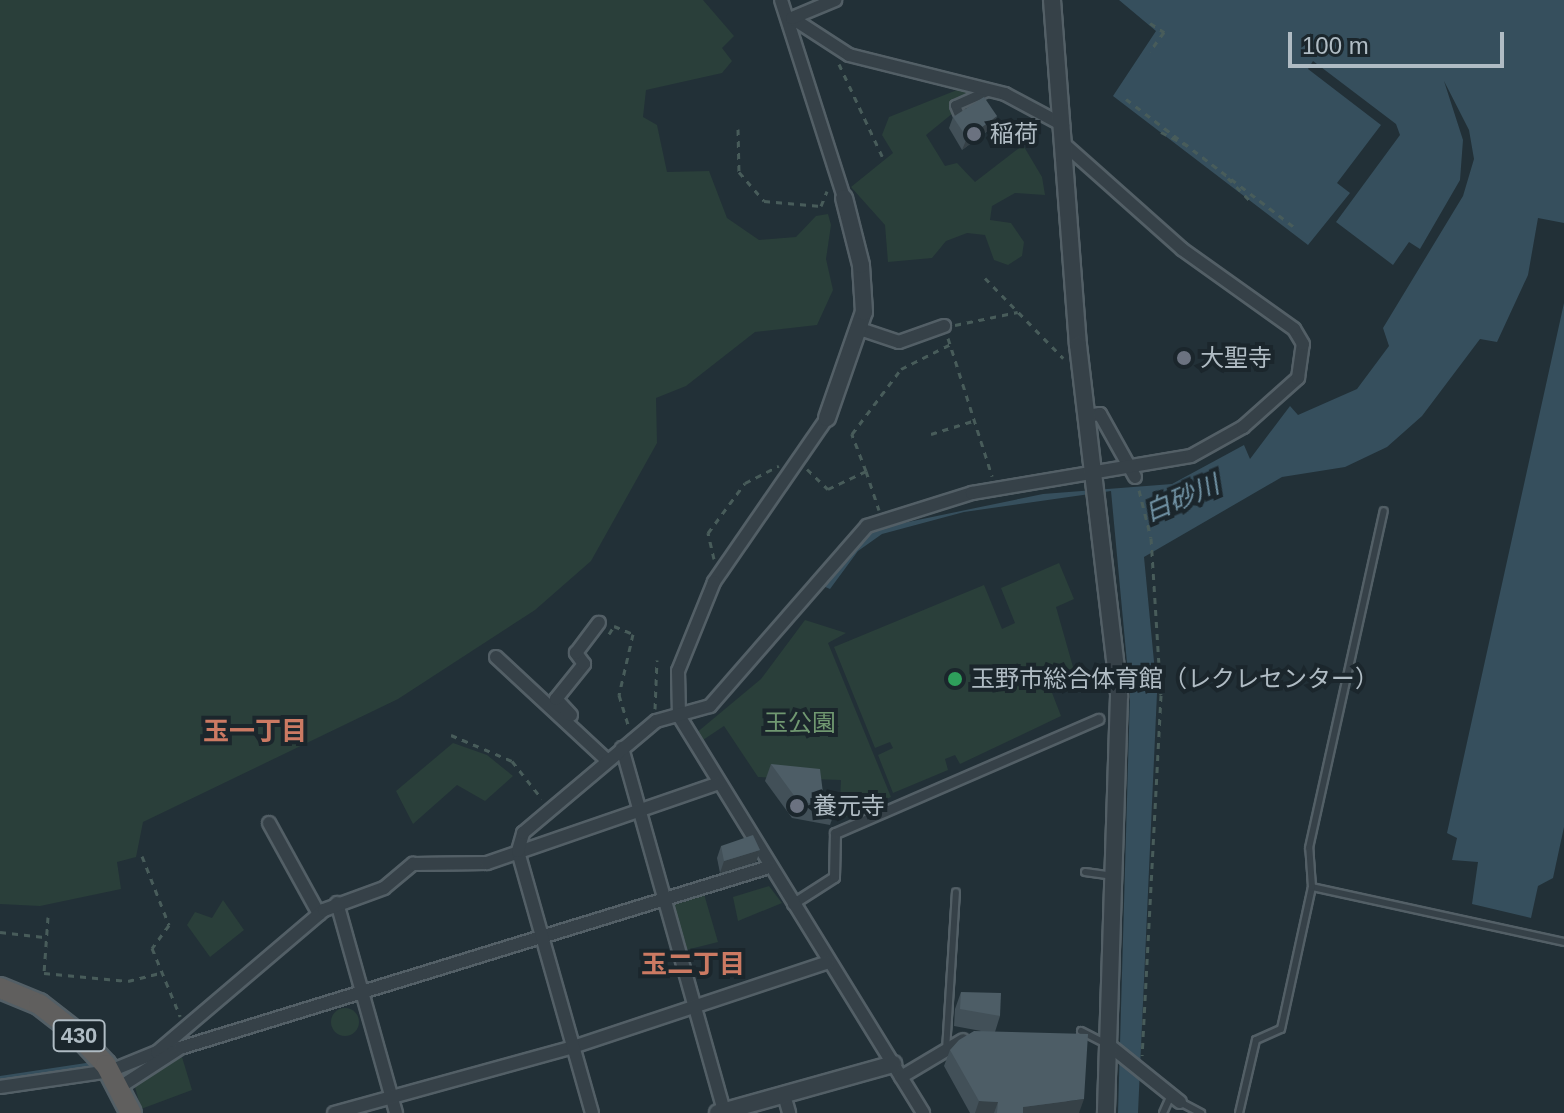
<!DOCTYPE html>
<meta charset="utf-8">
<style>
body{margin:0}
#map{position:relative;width:1564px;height:1113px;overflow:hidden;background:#223037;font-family:Arial,"Noto Sans JP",sans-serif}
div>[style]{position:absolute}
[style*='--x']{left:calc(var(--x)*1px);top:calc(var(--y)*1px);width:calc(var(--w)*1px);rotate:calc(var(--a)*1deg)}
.green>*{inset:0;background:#2a3f3a}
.round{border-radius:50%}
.water>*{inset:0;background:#364f5d}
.stream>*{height:4px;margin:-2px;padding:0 2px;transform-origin:2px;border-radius:2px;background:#364f5d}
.path>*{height:3px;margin-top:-1.5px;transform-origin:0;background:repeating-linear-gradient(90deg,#485c5a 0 6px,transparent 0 12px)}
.roads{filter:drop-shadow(2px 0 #535f66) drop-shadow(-2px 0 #535f66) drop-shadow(0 2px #535f66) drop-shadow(0 -2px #535f66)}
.service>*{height:6px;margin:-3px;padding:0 3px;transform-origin:3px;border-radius:3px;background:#364148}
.pedestrian>*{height:9px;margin:-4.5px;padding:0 4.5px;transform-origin:4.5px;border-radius:4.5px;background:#364148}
.minor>*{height:12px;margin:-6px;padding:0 6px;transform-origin:6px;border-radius:6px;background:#364148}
.tertiary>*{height:16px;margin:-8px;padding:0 8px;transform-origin:8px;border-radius:8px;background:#364148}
.trunk>*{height:20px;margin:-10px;padding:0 10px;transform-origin:10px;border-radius:10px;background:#605f5e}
.wall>*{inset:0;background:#425058}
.shaded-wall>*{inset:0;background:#364147}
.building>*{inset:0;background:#4d5d66}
.dots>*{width:22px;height:22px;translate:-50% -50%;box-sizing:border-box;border:4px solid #1b262c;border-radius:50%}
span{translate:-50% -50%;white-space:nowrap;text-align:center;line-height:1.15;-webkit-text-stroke:8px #1b262c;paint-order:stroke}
.shield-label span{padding:2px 6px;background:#1b262c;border:2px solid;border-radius:6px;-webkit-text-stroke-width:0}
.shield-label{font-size:22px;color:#b0bcc4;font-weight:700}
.poi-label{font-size:24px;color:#b0bcc4}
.left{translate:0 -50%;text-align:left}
.park-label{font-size:24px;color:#709871}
.water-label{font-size:26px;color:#7294a6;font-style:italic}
.neighbourhood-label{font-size:26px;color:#cc7a63;font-weight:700}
.scale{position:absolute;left:1288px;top:32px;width:216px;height:36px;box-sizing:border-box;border:4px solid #b0bcc4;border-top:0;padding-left:10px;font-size:24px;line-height:28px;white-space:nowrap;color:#b0bcc4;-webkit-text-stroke:6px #1b262c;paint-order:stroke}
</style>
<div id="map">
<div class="green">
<i style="clip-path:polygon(0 0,703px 0,734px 36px,722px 48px,732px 61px,722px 73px,646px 90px,643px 117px,657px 125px,667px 172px,709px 171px,727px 218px,759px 240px,796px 237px,816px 216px,828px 214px,831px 225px,826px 259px,833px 290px,817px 325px,755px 332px,686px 386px,656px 398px,657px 443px,591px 561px,535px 610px,398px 699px,143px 822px,136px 857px,117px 862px,121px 889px,40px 906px,0 904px)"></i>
<i style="clip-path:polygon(957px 90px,971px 93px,950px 105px,953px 113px,926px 135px,945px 166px,957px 163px,975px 182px,1023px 145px,1042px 177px,1045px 195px,1015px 193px,992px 206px,990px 220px,1011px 223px,1024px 242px,1022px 256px,1008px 265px,994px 260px,985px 235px,967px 233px,946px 241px,932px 258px,888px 262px,885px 225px,851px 187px,893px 153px,882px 135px,889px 117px)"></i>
<i style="clip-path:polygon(1059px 563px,1074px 599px,1056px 607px,1075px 674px,1049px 685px,1061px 716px,960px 764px,955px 755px,945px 759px,948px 770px,893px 793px,878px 755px,893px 748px,890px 742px,875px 748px,834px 647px,984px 585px,1002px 629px,1015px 623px,1001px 588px)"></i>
<i style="clip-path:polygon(805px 620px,846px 633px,828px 643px,891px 797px,846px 817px,839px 818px,841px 780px,758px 777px,724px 726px,700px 742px,695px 734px,761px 679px)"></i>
<i style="clip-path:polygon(453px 743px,487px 755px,513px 776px,485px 801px,457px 785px,413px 824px,396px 791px)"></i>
<i style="clip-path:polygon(769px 886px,782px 903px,738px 921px,733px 897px)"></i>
<i style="clip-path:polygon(704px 894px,718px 942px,686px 950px,673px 903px)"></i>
<i style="clip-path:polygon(223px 900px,244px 930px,210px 957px,187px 925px,195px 912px,212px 918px)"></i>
<i class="round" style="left:331px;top:1008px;width:28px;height:28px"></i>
<i style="clip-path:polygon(182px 1057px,192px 1090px,141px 1109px,134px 1083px)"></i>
</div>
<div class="water">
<i style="clip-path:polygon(1119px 0,1564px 0,1564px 223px,1538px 218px,1528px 275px,1497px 342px,1480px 339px,1422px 416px,1387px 447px,1345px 467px,1282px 477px,1144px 557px,1157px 693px,1138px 1113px,1118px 1113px,1130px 695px,1111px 491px,964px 512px,882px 534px,858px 551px,830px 589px,823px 586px,853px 546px,879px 528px,1043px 494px,1172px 484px,1244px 445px,1250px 459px,1290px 406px,1298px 415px,1357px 389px,1389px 346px,1383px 328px,1463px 196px,1474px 159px,1469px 130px,1444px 81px,1463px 140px,1460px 180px,1420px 249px,1409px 242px,1393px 265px,1336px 222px,1400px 135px,1396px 124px,1313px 61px,1308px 69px,1381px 125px,1337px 183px,1350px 193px,1308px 245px,1113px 96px,1156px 31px)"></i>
<i style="clip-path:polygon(1564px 303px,1564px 827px,1553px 878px,1538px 886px,1531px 918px,1472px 904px,1478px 862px,1452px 860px,1457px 838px,1447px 833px)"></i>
</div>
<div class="stream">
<i style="--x:0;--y:1078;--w:94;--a:-8.6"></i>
</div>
<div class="path">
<i style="--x:1150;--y:23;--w:17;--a:33"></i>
<i style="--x:1164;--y:32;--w:24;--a:126"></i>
<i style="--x:839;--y:64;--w:102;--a:64.9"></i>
<i style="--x:1126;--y:99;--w:216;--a:37.3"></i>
<i style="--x:738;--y:129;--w:43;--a:88.7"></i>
<i style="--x:739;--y:172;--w:38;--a:49"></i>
<i style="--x:764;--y:201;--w:57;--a:5"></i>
<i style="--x:821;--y:206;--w:16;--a:-68"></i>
<i style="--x:1161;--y:132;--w:30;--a:27"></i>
<i style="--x:1228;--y:178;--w:32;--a:46"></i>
<i style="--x:985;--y:278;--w:112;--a:45.7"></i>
<i style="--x:955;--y:325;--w:64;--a:-11.7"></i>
<i style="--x:948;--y:338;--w:145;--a:72.3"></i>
<i style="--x:931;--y:434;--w:47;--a:-17.3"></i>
<i style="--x:807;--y:469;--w:29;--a:44"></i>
<i style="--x:828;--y:489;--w:42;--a:-25.3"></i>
<i style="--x:866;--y:471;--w:41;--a:71.6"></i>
<i style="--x:866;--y:471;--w:40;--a:-111"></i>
<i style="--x:852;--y:434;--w:81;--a:-53"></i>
<i style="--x:901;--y:369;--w:56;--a:-26.6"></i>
<i style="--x:1139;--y:490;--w:49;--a:76"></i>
<i style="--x:1151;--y:538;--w:157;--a:86.4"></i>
<i style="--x:1161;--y:695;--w:361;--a:93"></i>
<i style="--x:714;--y:559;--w:27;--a:-103"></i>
<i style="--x:708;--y:533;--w:62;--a:-53.5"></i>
<i style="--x:745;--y:483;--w:38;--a:-27"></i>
<i style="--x:609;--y:634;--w:9;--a:-58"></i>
<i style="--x:614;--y:626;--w:21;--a:23"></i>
<i style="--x:633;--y:634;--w:63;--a:102.9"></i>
<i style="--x:619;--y:695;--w:34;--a:73"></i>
<i style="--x:655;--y:709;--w:49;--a:-87.7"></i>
<i style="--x:451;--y:735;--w:66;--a:23.1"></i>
<i style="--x:512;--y:761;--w:48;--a:51.7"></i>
<i style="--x:142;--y:856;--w:74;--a:68.6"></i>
<i style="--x:169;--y:925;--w:29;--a:126"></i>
<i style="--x:152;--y:948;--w:74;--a:67.6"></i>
<i style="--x:48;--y:917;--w:56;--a:94.1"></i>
<i style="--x:44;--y:973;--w:84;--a:5.4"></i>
<i style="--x:128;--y:981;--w:34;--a:-14"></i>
<i style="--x:0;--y:932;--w:44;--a:6.5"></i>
</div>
<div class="roads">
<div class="service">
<i style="--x:1085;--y:872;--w:29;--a:8"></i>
<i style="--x:1312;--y:887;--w:258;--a:12.3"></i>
<i style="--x:1081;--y:1031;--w:28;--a:27"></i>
<i style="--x:946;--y:1050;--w:158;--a:-86.4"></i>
<i style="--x:1180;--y:1102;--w:24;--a:28"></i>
<i style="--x:1163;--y:1113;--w:20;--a:-66"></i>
<i style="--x:1239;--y:1113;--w:75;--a:-76.9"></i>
<i style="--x:1256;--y:1040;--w:27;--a:-24"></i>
<i style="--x:1281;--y:1029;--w:145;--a:-77.7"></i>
<i style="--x:1312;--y:887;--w:39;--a:-94"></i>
<i style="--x:1309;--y:848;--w:345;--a:-77.5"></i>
</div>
<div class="pedestrian">
<i style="--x:960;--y:117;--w:13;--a:-113"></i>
<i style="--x:955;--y:105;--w:35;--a:-24"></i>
<i style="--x:792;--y:904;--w:50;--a:-32.7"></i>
<i style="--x:834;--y:877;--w:44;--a:-88.7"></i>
<i style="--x:835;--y:833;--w:287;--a:-23.4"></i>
</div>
<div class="minor">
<i style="--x:781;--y:0;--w:208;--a:72.3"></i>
<i style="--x:792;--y:18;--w:68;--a:33"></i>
<i style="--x:849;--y:55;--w:161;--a:14"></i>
<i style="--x:1005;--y:94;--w:66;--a:28.1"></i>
<i style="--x:792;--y:18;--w:47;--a:-22.7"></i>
<i style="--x:860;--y:329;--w:41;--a:18.4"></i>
<i style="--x:899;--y:342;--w:48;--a:-19.6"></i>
<i style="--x:1086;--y:416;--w:14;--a:-8"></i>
<i style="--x:1100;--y:414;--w:72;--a:60.9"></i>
<i style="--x:827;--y:418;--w:199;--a:124.6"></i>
<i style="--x:714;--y:582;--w:96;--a:112"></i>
<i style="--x:678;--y:671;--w:45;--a:88.7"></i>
<i style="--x:679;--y:716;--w:466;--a:58.4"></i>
<i style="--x:496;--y:657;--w:151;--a:42.9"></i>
<i style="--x:571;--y:715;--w:22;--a:-133"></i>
<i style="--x:556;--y:699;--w:45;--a:-51.3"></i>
<i style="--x:584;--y:664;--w:14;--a:-126"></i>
<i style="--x:576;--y:653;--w:38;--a:-53"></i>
<i style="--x:622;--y:748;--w:377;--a:74.3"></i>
<i style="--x:269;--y:823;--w:104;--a:61.2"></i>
<i style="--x:337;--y:903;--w:218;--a:74.3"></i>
<i style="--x:1109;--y:1045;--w:91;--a:38.8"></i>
<i style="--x:901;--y:1077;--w:72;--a:-30.8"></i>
<i style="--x:0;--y:1087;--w:111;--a:-8.3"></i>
<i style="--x:110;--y:1071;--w:51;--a:-22"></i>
<i style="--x:157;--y:1052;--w:219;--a:-40.4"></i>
<i style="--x:324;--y:910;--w:64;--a:-20.1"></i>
<i style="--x:384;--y:888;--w:38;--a:-40"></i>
<i style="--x:413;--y:864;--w:74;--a:-0.8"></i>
<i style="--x:487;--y:863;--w:243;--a:-19"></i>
<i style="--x:120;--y:1087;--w:72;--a:-33"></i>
<i style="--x:180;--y:1048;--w:616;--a:-17.08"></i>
<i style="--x:784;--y:1095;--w:19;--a:74"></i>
<i style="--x:334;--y:1113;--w:248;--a:-15.4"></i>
<i style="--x:573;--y:1047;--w:269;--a:-18.4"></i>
<i style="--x:592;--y:1113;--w:272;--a:-105.8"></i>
<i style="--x:518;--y:851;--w:19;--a:-74"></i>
<i style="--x:523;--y:833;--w:174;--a:-40.1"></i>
<i style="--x:656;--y:721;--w:56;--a:-15.5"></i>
<i style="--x:710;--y:706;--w:239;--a:-48.9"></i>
<i style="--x:867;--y:526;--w:110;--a:-17.4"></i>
<i style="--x:972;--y:493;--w:222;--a:-9.6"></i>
<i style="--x:1191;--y:456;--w:60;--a:-29.1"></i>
<i style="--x:1243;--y:427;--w:74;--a:-41.7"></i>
<i style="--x:1298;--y:378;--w:34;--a:-82"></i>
<i style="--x:1303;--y:344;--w:17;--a:-121"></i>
<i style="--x:1294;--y:329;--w:138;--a:-144.5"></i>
<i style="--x:1182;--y:249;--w:158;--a:-138.3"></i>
</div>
<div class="tertiary">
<i style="--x:1052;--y:0;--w:346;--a:85.7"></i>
<i style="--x:1078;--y:345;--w:353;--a:83.3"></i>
<i style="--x:1119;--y:696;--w:417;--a:91.8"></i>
<i style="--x:827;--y:418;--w:112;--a:-70.8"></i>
<i style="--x:864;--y:312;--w:47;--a:-93.7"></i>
<i style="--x:861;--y:265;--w:69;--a:-104.2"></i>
<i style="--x:718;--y:1113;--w:182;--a:-15.6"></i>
</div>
<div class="trunk">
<i style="--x:0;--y:988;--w:42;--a:22.3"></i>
<i style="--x:39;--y:1004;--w:46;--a:37.9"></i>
<i style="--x:75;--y:1032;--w:45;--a:46.8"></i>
<i style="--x:106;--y:1065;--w:54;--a:62.5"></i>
</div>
</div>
<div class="wall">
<i style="clip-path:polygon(997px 116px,993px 127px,962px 150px,949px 128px,953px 117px)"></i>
<i style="clip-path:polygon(771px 764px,823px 793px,836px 808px,830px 825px,792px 818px,765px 781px)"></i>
<i style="clip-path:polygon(721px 846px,760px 850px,756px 862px,720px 873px,717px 858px)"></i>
<i style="clip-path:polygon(961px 992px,1000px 1016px,995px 1032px,1079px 1113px,970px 1113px,944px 1066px,950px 1050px,981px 1031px,954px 1026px,955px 1009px)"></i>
</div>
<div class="shaded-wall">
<i style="clip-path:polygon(997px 116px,993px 127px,962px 150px,967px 138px)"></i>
<i style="clip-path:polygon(760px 850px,756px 862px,720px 873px,724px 861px)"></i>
<i style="clip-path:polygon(1084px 1099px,1079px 1113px,1021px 1113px,1023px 1107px)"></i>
<i style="clip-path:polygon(979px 1101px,998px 1102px,994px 1113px,975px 1113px)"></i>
</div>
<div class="building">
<i style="clip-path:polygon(984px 97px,997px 116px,967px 138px,953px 117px)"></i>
<i style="clip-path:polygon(771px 764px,820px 769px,823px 793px,837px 794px,836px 808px,798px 801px)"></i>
<i style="clip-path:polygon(753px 835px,760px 850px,724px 861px,721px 846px)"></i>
<i style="clip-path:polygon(961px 992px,1001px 993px,1000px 1016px,960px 1009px)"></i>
<i style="clip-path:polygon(974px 1031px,1088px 1034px,1084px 1099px,1023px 1107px,1023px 1113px,997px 1113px,998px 1102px,979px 1101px,950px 1050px,959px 1040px)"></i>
</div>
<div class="dots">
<i style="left:974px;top:134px;background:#6b7280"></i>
<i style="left:1184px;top:358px;background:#6b7280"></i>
<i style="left:955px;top:679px;background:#2e9e5b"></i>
<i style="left:797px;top:806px;background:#6b7280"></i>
</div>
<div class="shield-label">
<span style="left:79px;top:1036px">430</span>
</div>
<div class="poi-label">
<span class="left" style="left:990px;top:134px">稲荷</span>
<span class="left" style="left:1200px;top:358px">大聖寺</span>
<span class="left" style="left:971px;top:679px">玉野市総合体育館（レクレセンター）</span>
<span class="left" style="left:813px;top:806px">養元寺</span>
</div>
<div class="park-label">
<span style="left:800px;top:723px">玉公園</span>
</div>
<div class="water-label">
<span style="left:1182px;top:499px;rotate:-23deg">白砂川</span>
</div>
<div class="neighbourhood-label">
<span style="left:255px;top:732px">玉一丁目</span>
<span style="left:693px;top:965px">玉二丁目</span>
</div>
<div class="scale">100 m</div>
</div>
